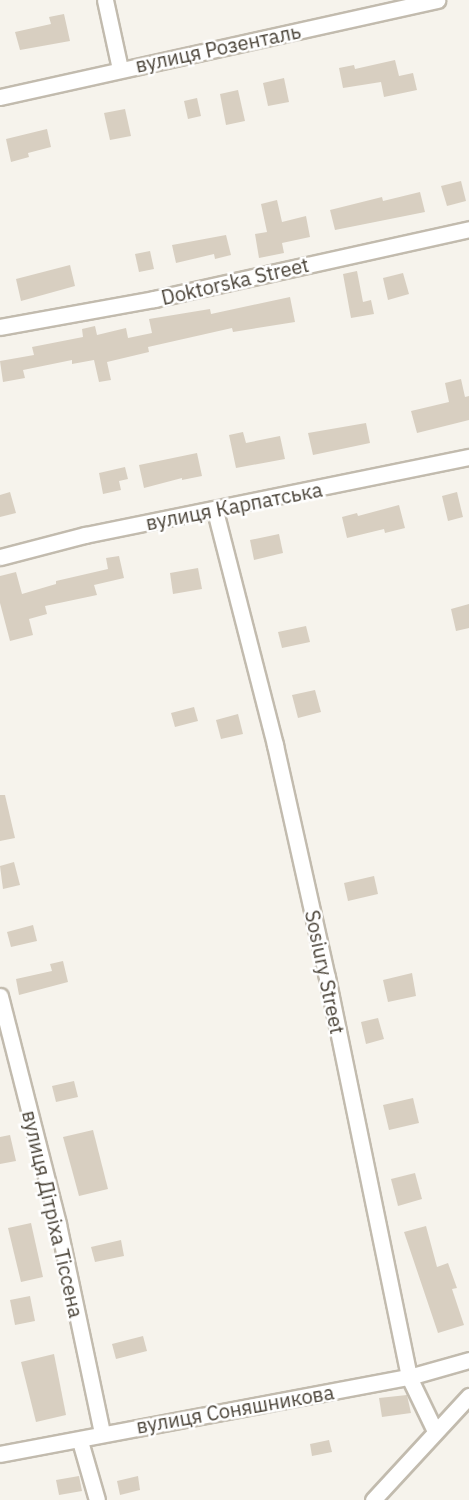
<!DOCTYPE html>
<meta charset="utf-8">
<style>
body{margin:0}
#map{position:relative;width:469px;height:1500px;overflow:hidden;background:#f6f3ec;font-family:"IBM Plex Sans",sans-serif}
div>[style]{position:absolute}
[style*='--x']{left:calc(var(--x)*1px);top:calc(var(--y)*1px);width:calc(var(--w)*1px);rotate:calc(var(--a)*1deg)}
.building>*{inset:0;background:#d8cfc1}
.roads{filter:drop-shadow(2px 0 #c2bbae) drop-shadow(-2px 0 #c2bbae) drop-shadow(0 2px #c2bbae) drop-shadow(0 -2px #c2bbae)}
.street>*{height:15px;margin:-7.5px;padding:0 7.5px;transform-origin:7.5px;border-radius:7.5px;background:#fff}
span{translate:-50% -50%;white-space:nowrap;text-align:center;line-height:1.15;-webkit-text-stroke:5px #fff;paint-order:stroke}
.street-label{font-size:20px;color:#4b4439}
</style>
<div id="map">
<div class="building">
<i style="clip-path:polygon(64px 14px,70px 41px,20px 50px,15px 32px,51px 24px,49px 17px)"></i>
<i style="clip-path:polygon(395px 60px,399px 76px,413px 73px,417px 90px,384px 97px,381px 82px,343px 88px,339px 68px,354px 65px,355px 69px)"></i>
<i style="clip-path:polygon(284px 78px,289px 102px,268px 106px,263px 83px)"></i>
<i style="clip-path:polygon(238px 90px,245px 121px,226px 125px,220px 94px)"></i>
<i style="clip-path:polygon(197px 98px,201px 116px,188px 119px,184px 101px)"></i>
<i style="clip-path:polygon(125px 109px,131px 136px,110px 140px,104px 113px)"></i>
<i style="clip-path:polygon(47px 129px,51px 147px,28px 153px,29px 157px,11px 162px,6px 139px)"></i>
<i style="clip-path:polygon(461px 181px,466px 201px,447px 206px,441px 186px)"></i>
<i style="clip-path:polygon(420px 192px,425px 212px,335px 230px,330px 210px,382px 197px,383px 201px)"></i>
<i style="clip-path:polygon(277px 200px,282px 222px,306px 216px,310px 237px,282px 243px,284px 253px,259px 258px,255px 234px,267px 232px,261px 204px)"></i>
<i style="clip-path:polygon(226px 235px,231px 255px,215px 259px,214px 254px,176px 263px,172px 245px)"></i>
<i style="clip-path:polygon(150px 251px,154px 269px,139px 272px,135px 254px)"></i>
<i style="clip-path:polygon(70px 265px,75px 286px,21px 301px,16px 279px)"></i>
<i style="clip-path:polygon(357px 271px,363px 302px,371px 300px,374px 314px,351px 318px,343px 274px)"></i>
<i style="clip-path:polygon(403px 273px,409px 294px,388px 300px,383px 278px)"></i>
<i style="clip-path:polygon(290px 297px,295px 322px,233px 332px,232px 328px,148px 347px,149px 352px,107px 362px,111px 380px,99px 382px,94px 360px,72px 364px,72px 360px,23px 370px,25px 378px,3px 382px,0 361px,34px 355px,32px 347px,83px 337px,82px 329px,95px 326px,97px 335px,126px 328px,128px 338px,152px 333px,149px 319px,210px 309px,211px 314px)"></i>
<i style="clip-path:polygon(461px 379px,465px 397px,469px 396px,469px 420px,417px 433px,411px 411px,449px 402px,445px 383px)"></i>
<i style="clip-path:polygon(366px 423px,370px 443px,313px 455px,308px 433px)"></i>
<i style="clip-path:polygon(243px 432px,246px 443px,280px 436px,285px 459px,236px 468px,229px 435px)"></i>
<i style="clip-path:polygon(197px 453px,202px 476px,182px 480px,182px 478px,144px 488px,139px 465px)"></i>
<i style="clip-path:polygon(125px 467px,128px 479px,119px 481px,121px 490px,103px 494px,99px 473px)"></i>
<i style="clip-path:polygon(10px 492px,16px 513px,0 517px,0 495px)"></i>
<i style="clip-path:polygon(457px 492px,463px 517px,448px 521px,442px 496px)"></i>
<i style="clip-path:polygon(399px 505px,405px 528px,385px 533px,384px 529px,347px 538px,342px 517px,357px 513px,358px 516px)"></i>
<i style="clip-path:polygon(279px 534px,283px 553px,254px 560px,250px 540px)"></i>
<i style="clip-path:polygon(119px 556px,124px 578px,94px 585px,97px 595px,45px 606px,47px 614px,29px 619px,33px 635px,10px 641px,0 603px,0 576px,16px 572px,22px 594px,56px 584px,56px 581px,108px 569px,106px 558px)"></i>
<i style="clip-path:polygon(198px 568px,202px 589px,173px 594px,170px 573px)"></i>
<i style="clip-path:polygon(469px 604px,469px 628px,456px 631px,451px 609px)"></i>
<i style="clip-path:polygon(306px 626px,310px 642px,282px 648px,278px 632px)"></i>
<i style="clip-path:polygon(315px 690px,321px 712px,298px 718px,292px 695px)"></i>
<i style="clip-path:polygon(194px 707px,198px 721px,175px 727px,171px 713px)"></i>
<i style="clip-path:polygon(238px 714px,243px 734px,221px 739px,216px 720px)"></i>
<i style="clip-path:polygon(0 795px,5px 795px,15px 838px,0 841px)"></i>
<i style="clip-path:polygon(14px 862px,20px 885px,3px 889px,0 866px)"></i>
<i style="clip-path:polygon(374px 876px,378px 894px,348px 901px,344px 883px)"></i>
<i style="clip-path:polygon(33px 925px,37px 941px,11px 947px,7px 932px)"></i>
<i style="clip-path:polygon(63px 961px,68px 982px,19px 995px,16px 979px,52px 971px,50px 964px)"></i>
<i style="clip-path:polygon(412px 973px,416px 996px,388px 1002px,383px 980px)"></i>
<i style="clip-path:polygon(378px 1018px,384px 1039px,366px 1044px,361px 1022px)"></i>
<i style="clip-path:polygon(74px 1081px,78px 1097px,56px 1102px,52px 1086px)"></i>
<i style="clip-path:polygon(413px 1098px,419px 1123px,389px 1130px,383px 1105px)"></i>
<i style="clip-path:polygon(93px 1130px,108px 1189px,79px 1196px,63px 1137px)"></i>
<i style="clip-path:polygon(10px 1135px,16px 1161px,0 1164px,0 1137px)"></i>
<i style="clip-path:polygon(415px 1173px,422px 1199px,398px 1206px,391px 1179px)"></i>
<i style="clip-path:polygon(31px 1223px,43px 1277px,21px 1282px,8px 1228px)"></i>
<i style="clip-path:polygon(426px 1226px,437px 1267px,448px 1263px,457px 1288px,452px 1289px,464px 1325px,438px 1333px,404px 1232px)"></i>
<i style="clip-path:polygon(121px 1240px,124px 1256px,95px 1262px,91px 1247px)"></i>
<i style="clip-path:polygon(30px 1296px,35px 1321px,15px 1325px,10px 1300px)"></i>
<i style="clip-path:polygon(143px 1336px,147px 1351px,116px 1359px,112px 1344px)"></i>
<i style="clip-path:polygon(54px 1354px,66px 1415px,36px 1422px,21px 1362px)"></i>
<i style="clip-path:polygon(407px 1395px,411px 1413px,382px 1417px,379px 1398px)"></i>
<i style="clip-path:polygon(329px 1440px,332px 1452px,312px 1456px,310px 1444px)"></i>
<i style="clip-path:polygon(79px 1476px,82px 1491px,59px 1495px,56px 1480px)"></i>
<i style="clip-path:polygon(138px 1476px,140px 1490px,120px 1495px,117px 1481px)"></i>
</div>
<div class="roads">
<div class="street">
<i style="--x:105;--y:0;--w:71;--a:77.7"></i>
<i style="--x:0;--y:97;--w:448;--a:-12.5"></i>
<i style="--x:0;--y:327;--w:157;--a:-10.3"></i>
<i style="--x:154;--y:299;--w:323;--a:-12.5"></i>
<i style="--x:215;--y:511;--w:242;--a:75.6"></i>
<i style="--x:275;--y:745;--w:238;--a:77.4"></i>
<i style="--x:327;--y:977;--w:408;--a:78.4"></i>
<i style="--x:409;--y:1377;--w:60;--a:64.3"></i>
<i style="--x:0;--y:557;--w:88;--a:-14.5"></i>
<i style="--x:85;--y:535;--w:392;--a:-11.5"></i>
<i style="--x:0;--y:996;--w:235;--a:75.7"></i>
<i style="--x:58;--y:1224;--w:214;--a:78.1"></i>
<i style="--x:80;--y:1441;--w:61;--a:73.9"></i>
<i style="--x:0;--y:1454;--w:416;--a:-10.7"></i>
<i style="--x:409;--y:1377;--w:62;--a:-15.8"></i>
<i style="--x:373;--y:1500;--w:142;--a:-47.3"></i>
</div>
</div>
<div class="street-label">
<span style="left:218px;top:48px;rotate:-12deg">вулиця Розенталь</span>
<span style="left:235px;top:281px;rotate:-13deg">Doktorska Street</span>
<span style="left:234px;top:506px;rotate:-11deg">вулиця Карпатська</span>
<span style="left:325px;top:972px;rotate:78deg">Sosiury Street</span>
<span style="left:53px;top:1214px;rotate:77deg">вулиця Дітріха Тіссена</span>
<span style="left:235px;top:1409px;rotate:-10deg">вулиця Соняшникова</span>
</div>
</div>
